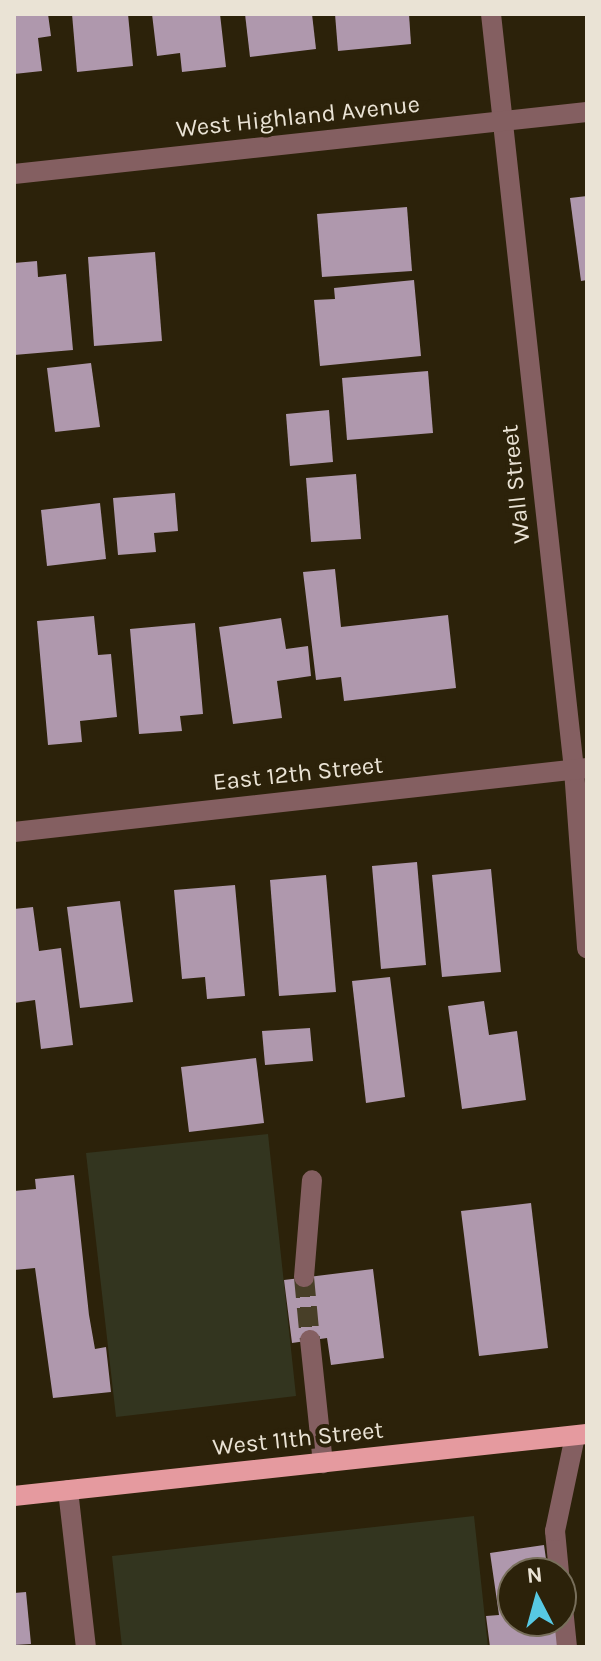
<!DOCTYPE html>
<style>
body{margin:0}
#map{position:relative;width:601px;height:1661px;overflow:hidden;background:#2c220a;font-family:Karla,sans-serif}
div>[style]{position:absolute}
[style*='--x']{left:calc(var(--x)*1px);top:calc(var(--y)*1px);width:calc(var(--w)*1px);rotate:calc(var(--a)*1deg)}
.green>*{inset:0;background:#33351f}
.building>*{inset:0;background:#af98ad}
.minor-tunnel>*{height:20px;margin-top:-10px;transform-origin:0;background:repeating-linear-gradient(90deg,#483f28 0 20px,transparent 0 30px)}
.minor>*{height:20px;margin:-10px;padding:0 10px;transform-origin:10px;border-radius:10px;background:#845f61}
.major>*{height:20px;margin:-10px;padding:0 10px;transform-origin:10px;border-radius:10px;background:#e59a9f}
span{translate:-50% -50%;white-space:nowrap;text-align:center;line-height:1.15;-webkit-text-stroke:8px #2c220a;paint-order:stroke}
.street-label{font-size:24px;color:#eae3d5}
.frame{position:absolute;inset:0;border:16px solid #eae3d5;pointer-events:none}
.north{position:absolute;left:497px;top:1557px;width:80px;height:80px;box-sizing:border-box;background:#2c220a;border:2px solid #786f5b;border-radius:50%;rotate:354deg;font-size:22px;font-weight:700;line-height:32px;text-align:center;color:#eae3d5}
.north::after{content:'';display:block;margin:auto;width:28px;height:36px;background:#57c9e3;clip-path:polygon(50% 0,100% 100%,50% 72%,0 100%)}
</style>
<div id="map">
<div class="green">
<i style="clip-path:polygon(268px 1134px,296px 1396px,116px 1417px,86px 1153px)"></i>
<i style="clip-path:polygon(474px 1516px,488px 1647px,122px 1647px,112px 1556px)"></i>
</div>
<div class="building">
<i style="clip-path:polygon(14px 14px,48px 14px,51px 36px,38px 38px,42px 71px,14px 74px)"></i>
<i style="clip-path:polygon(72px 14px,128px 14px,133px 66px,77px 72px)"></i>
<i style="clip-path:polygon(152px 14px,220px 14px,226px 67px,182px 72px,180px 53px,157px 56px)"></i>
<i style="clip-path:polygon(245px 14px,312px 14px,316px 49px,250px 57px)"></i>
<i style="clip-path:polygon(335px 14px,409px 14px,411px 44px,338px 51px)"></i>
<i style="clip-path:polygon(587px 196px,587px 280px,581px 281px,570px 198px)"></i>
<i style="clip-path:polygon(407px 207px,412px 271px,322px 277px,317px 214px)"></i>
<i style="clip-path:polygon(155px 252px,162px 341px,94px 346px,88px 257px)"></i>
<i style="clip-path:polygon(37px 261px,38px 277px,66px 274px,73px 350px,14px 355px,14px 263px)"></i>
<i style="clip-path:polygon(414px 280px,421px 356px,320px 366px,314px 300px,335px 299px,334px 288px)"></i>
<i style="clip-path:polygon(91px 363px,100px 427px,55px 432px,47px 368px)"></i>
<i style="clip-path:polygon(428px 371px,433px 433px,347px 440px,342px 378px)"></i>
<i style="clip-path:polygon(329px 410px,333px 462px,290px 466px,286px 414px)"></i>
<i style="clip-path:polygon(356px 474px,361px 539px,311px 542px,306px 478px)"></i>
<i style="clip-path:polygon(175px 493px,178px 531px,154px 533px,156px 552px,118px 555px,113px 498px)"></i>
<i style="clip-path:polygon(100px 503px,106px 559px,47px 566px,41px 510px)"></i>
<i style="clip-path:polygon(335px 569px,341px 627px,448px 615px,456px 688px,344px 701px,341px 677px,316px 680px,303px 572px)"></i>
<i style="clip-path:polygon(94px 616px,98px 655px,111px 654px,117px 717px,80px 721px,82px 742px,48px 745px,37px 621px)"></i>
<i style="clip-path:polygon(281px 618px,286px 649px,308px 646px,311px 676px,277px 681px,282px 718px,233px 724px,219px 627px)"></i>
<i style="clip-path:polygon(195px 623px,203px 714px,180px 716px,182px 731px,139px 734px,130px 629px)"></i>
<i style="clip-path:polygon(417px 862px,426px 965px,381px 969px,372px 866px)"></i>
<i style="clip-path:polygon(491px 869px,501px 972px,442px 977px,432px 875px)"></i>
<i style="clip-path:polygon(326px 875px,336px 992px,279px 996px,270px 880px)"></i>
<i style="clip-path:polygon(235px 885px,245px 996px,207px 999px,205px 977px,182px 979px,174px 890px)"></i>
<i style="clip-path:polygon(120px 901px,133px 1002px,80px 1008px,67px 907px)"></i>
<i style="clip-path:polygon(33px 907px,39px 951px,61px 948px,73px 1045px,41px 1049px,35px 1000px,14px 1003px,14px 909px)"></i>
<i style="clip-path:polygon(390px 977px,405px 1097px,366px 1103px,352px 981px)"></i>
<i style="clip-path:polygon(484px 1001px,489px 1035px,517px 1031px,526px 1100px,462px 1109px,448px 1006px)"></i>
<i style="clip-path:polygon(310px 1028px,313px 1061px,265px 1065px,262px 1031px)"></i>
<i style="clip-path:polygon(256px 1058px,264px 1123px,189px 1132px,181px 1067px)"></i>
<i style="clip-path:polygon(74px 1175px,89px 1315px,95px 1349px,106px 1347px,111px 1392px,53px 1398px,35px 1268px,14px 1270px,14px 1191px,36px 1189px,35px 1179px)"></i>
<i style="clip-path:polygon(531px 1203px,548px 1348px,479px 1356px,461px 1211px)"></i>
<i style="clip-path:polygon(373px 1269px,384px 1358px,331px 1365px,327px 1338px,292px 1343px,284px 1280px)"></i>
<i style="clip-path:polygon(544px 1545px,548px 1573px,513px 1573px,513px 1621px,555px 1621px,559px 1647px,490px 1647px,486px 1616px,499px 1615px,490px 1553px)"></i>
<i style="clip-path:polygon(26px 1592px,31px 1644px,14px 1645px,14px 1593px)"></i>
</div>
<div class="minor-tunnel">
<i style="--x:304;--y:1277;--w:63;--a:84.6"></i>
</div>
<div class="minor">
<i style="--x:491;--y:14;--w:761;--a:83.73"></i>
<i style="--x:574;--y:770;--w:179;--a:85.8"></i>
<i style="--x:14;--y:174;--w:576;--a:-6.18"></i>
<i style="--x:14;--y:832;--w:577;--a:-6.37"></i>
<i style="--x:304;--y:1277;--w:97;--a:-85.3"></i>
<i style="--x:310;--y:1340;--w:124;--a:84"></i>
<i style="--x:68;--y:1490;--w:158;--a:83.5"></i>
<i style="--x:559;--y:1573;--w:42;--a:-95.4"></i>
<i style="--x:555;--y:1531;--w:97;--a:-78.1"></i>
<i style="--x:561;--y:1588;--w:59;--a:84.2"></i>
</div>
<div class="major">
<i style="--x:14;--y:1496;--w:576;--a:-6.18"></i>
</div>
<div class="street-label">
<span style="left:298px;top:117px;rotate:-6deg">West Highland Avenue</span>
<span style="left:516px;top:484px;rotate:-96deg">Wall Street</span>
<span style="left:298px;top:774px;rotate:-6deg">East 12th Street</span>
<span style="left:298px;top:1439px;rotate:-6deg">West 11th Street</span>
</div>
<div class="frame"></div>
<div class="north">N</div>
</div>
